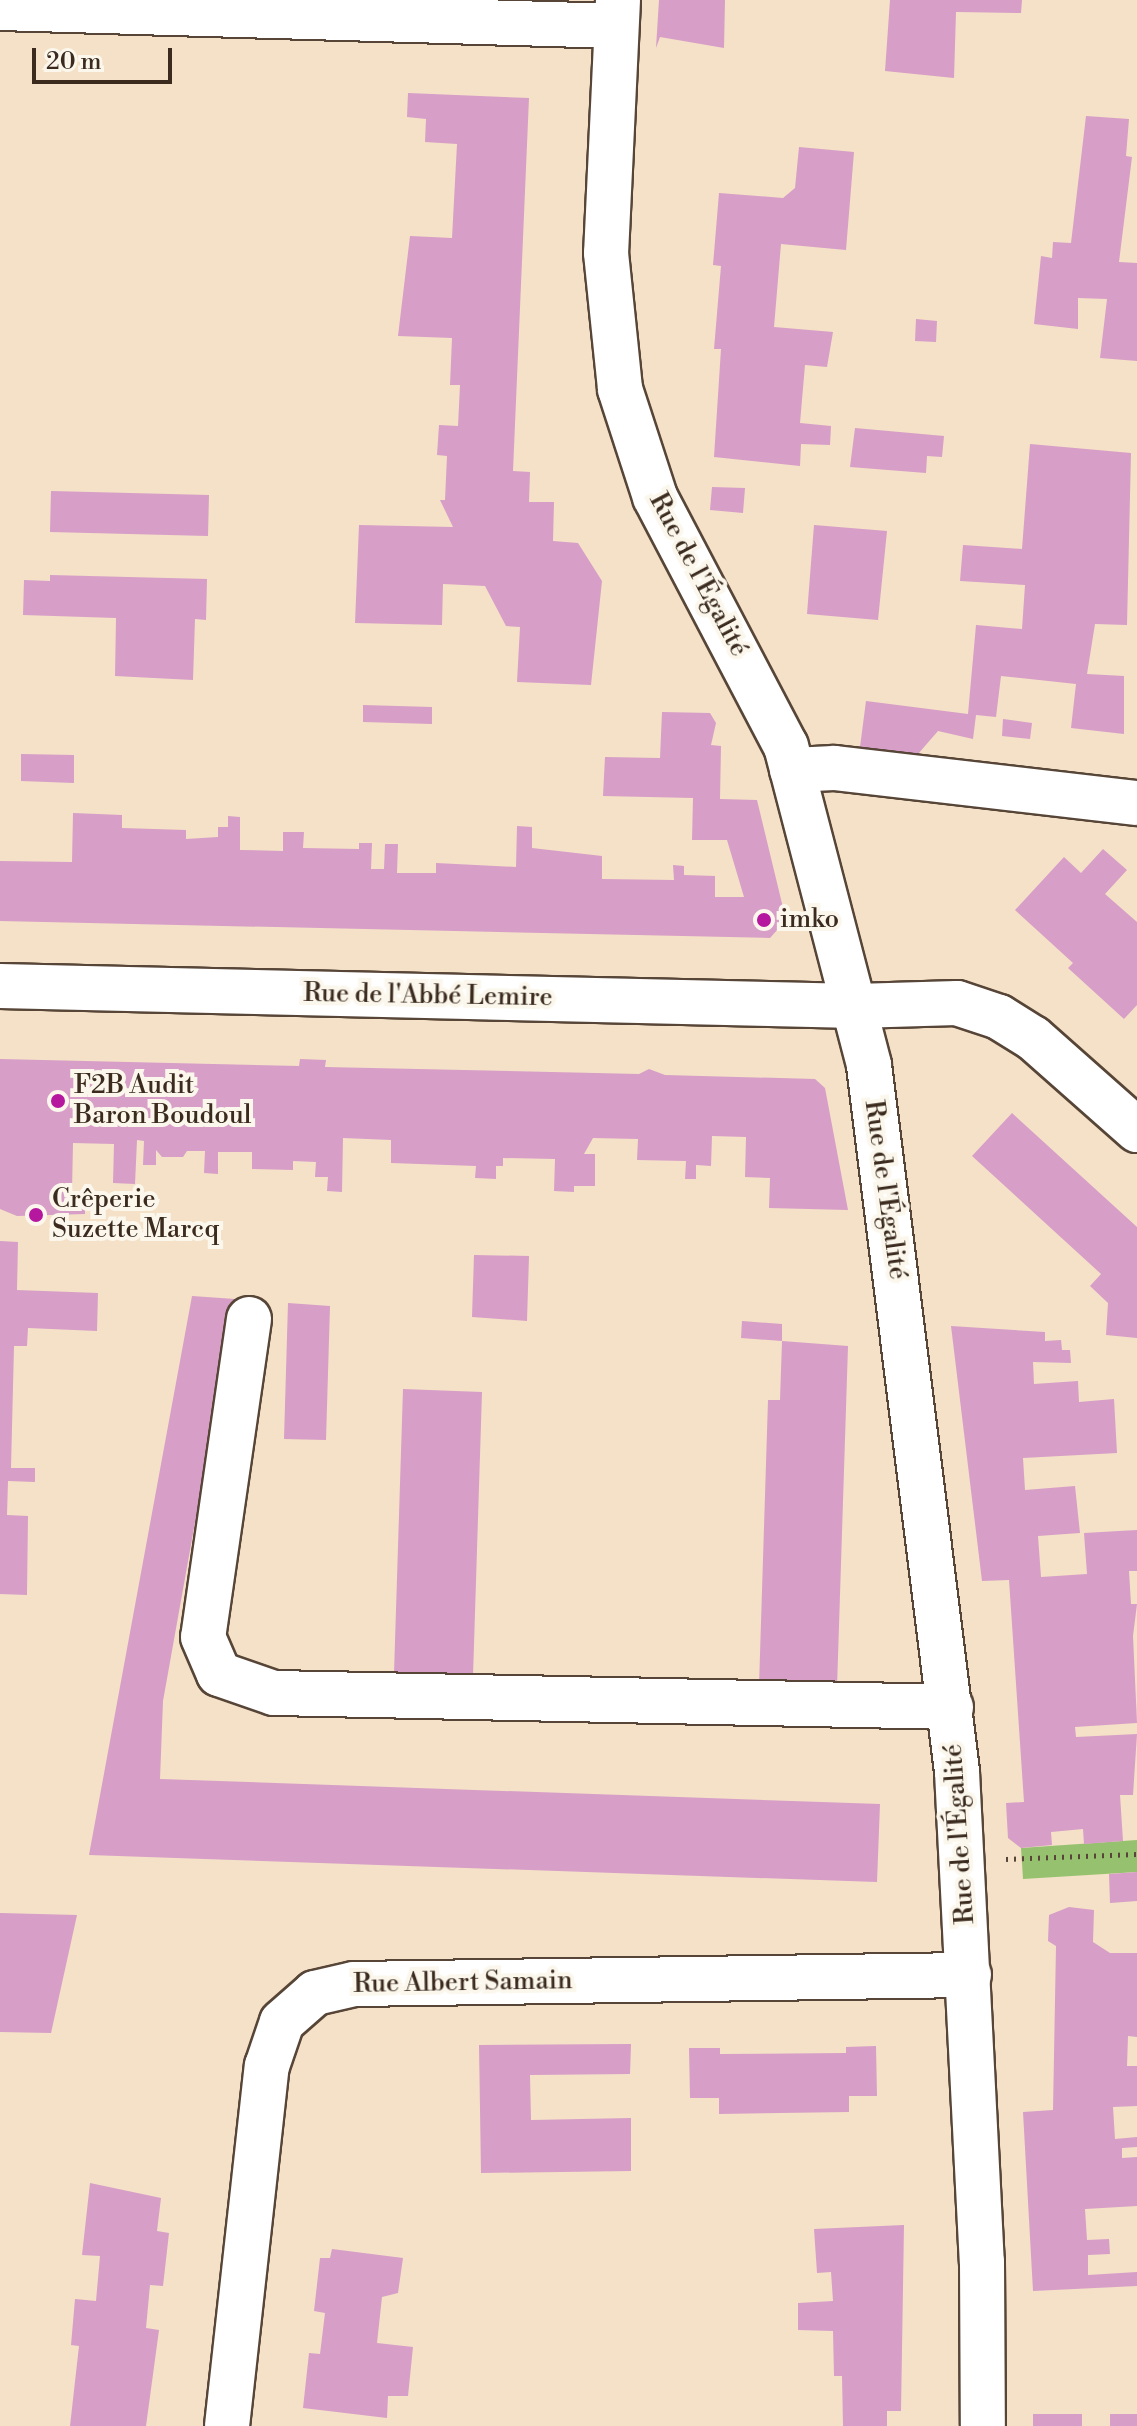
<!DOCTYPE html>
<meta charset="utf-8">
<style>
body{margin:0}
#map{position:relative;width:1137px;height:2426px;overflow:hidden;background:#f4e1c7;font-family:"Libre Bodoni",serif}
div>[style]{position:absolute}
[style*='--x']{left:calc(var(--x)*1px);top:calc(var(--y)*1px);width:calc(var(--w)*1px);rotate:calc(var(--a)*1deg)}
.green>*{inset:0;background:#96c26f}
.building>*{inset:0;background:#d79ec8}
.path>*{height:5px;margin-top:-2.5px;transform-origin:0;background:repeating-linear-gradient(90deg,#574537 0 2px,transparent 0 8px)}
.roads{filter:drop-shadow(2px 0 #574537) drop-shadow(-2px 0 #574537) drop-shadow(0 2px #574537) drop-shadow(0 -2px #574537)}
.minor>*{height:44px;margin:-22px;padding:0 22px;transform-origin:22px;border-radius:22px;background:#fff}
.dots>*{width:22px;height:22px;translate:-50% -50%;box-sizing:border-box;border:4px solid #fbf7ec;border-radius:50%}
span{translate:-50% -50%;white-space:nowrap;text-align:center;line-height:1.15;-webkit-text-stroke:8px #fbf7ec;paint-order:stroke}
.street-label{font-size:26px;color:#3b2a1e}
.poi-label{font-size:26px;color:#3b2a1e}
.left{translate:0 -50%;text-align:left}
.scale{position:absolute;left:32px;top:48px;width:140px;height:36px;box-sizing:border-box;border:4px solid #3b2a1e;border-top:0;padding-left:10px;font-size:24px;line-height:28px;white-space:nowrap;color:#3b2a1e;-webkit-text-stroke:6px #fbf7ec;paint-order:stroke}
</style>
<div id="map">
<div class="green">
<i style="clip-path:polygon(1137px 1840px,1137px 1872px,1023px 1879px,1021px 1848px)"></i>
</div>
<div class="building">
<i style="clip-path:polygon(659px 0,725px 0,724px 48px,660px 37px,656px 48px)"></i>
<i style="clip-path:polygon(890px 0,1022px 0,1021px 13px,956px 12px,954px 78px,885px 71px)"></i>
<i style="clip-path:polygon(408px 93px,529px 98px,513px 471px,530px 472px,529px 502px,554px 502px,553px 541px,578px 543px,602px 581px,591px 685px,517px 682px,520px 627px,506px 626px,485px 586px,443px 584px,442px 625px,355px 623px,359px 525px,453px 527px,440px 500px,445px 500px,447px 456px,437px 455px,439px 425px,458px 426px,460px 385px,450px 385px,452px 338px,398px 336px,410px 236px,452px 238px,457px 144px,425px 142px,426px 119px,407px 117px)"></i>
<i style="clip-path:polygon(1086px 116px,1129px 119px,1126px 156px,1132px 157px,1119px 262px,1137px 263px,1137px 361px,1100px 358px,1107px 299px,1078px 298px,1078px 329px,1034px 324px,1041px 256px,1052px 258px,1053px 242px,1071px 243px)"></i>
<i style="clip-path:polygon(799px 147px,854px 152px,846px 250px,781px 244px,774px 327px,833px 332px,827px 367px,805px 365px,800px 423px,831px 426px,830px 445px,801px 444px,800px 466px,714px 457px,721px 349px,714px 349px,721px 266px,713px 265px,719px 193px,783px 198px,795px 188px)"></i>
<i style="clip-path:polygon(916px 319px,937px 321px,936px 342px,915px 341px)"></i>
<i style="clip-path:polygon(855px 428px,944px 436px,942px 457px,927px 456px,926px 473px,850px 467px)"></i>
<i style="clip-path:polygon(1030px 444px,1131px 453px,1127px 625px,1095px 624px,1087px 674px,1124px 676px,1124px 734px,1071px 728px,1076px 684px,1001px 676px,996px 717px,976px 715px,973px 739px,938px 731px,918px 754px,860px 747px,866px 701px,968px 714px,976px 625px,1022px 629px,1025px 585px,960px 581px,963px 545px,1022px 549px)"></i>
<i style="clip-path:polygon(712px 487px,745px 488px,743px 513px,710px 510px)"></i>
<i style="clip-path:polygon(51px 491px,209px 495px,208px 536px,50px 532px)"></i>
<i style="clip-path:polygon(814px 525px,887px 531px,878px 620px,807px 614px)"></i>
<i style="clip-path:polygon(50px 575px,207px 579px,206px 620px,195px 619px,193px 680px,115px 676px,116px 618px,23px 615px,24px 580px,50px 581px)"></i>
<i style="clip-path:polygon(363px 705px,432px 707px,432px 724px,363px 722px)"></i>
<i style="clip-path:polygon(662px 712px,710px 713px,716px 723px,711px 745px,721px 746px,720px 799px,757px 800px,786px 920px,770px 938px,0 921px,0 861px,72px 862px,73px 813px,122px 815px,122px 828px,186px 830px,186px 839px,218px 837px,218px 827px,228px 827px,228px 816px,240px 817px,240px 850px,283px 851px,283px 832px,304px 832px,303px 848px,359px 849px,359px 843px,372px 843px,371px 869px,384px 869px,385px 844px,398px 844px,397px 873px,436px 873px,436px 863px,516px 867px,517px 826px,532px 827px,532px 848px,602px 856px,602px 879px,674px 880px,673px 865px,684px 866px,684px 875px,715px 876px,715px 897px,744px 897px,727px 840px,692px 840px,693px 798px,603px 796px,605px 757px,660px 758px)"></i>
<i style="clip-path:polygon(1003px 719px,1032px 723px,1030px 739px,1002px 736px)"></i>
<i style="clip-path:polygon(21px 754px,74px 755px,74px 783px,21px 781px)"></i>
<i style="clip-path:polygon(1103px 849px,1127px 870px,1105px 894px,1137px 922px,1137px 1005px,1124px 1019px,1068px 968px,1073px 963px,1015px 910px,1064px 857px,1081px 873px)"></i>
<i style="clip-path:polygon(0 1059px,299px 1066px,300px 1059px,326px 1060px,325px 1067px,639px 1074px,649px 1069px,665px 1075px,815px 1079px,825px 1088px,848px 1210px,769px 1208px,770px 1178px,745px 1177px,746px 1137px,712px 1136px,711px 1166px,696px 1165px,696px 1179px,685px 1179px,686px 1161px,637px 1160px,638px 1139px,593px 1138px,584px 1154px,595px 1154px,595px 1186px,574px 1186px,574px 1192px,554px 1191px,555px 1159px,503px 1158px,503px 1166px,496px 1166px,496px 1179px,475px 1178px,476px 1166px,391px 1163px,391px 1140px,343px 1138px,342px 1192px,327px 1191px,328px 1177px,315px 1177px,316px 1162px,293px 1161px,293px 1170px,252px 1169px,252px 1152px,218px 1152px,218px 1174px,204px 1173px,205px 1151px,187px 1151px,183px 1157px,162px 1157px,156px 1150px,156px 1165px,143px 1165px,144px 1141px,137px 1140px,135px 1184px,113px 1183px,114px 1144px,73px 1143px,72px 1191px,85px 1192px,85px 1214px,17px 1216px,0 1209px)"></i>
<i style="clip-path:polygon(1012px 1113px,1137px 1227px,1137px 1338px,1106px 1335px,1108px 1303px,1090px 1286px,1101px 1274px,972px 1156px)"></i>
<i style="clip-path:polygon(0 1241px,18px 1242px,17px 1290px,98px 1293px,97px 1331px,28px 1328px,27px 1346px,14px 1346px,11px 1468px,35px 1468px,35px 1482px,8px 1481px,7px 1515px,28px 1516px,27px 1595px,0 1594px)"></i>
<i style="clip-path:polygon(474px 1255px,529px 1256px,527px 1321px,472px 1317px)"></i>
<i style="clip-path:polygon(192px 1296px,235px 1299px,163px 1701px,160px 1779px,880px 1804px,877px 1882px,89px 1855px)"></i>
<i style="clip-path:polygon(288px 1303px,330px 1306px,326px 1440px,284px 1439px)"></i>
<i style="clip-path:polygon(742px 1321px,782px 1324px,782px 1341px,741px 1338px)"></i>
<i style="clip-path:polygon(951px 1326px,1045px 1332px,1045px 1341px,1061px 1340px,1062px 1350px,1070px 1350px,1071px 1363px,1033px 1362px,1034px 1384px,1078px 1381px,1079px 1402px,1114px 1399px,1117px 1453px,1023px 1458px,1025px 1490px,1075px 1486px,1080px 1533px,1038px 1536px,1041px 1577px,1087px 1574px,1084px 1533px,1137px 1530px,1137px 1571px,1129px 1571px,1131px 1604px,1137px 1604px,1133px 1636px,1137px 1723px,1075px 1727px,1076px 1737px,1137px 1734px,1133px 1795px,1120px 1795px,1123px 1841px,1084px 1844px,1083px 1829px,1051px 1832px,1052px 1845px,1021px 1848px,1008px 1838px,1006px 1803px,1024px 1802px,1009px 1580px,982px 1581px)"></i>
<i style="clip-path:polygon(782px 1341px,848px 1346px,837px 1688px,759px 1686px,768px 1400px,780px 1400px)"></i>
<i style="clip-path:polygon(403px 1389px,482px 1392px,473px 1676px,394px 1673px)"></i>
<i style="clip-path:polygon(1137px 1872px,1137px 1901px,1110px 1903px,1109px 1874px)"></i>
<i style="clip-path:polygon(1069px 1907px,1094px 1910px,1093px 1942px,1110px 1953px,1137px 1953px,1137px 2037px,1128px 2036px,1127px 2066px,1137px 2066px,1137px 2106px,1113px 2107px,1115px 2139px,1137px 2137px,1137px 2147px,1122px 2148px,1122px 2158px,1137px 2157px,1137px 2206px,1085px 2209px,1087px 2240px,1109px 2239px,1110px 2254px,1088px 2255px,1088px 2275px,1137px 2272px,1137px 2286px,1033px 2291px,1023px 2112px,1053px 2110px,1056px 1946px,1048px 1941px,1049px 1915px)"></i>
<i style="clip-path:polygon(0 1913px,77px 1915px,51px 2033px,0 2032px)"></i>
<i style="clip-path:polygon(631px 2044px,630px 2074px,530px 2075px,531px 2120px,631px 2118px,631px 2171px,481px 2173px,479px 2045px)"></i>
<i style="clip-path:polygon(876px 2046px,877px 2096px,849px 2096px,849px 2112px,719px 2114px,719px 2098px,690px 2098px,689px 2048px,720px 2048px,720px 2054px,846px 2053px,846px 2047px)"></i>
<i style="clip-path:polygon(90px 2183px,161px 2198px,157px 2231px,169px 2233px,163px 2286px,150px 2285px,146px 2328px,159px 2330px,146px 2426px,70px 2426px,79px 2346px,71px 2345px,75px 2299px,96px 2301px,100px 2256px,82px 2255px)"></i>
<i style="clip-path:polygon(904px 2225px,901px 2411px,887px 2411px,887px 2426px,843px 2426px,842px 2376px,834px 2376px,833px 2331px,798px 2330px,798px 2303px,833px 2301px,831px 2272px,817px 2273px,814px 2229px)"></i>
<i style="clip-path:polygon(332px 2249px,403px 2258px,398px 2293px,382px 2297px,377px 2343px,413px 2347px,408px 2396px,388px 2396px,387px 2418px,303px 2408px,309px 2353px,320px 2354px,325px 2313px,314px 2311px,320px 2258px,330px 2258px)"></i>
<i style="clip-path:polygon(1033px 2414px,1082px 2414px,1082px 2426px,1033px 2426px)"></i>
<i style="clip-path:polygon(1110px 2414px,1137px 2414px,1137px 2426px,1110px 2426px)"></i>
</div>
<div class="path">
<i style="--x:1006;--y:1859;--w:131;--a:-2.2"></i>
</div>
<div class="roads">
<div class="minor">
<i style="--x:618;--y:0;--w:253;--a:92.7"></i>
<i style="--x:606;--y:253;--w:137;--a:84.1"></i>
<i style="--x:620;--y:389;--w:114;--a:72"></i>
<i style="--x:655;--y:497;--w:281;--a:62.3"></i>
<i style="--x:786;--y:746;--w:330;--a:75.4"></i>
<i style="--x:869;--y:1065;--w:712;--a:82.9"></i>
<i style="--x:957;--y:1772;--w:491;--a:87.1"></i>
<i style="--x:982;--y:2262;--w:164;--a:89.7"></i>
<i style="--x:0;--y:8;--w:616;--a:1.67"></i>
<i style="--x:792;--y:770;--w:42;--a:-2.7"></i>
<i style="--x:834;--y:768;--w:305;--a:6.6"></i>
<i style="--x:0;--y:986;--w:856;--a:1.34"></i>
<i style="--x:856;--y:1006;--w:101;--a:-1.7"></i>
<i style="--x:957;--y:1003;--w:44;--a:18.4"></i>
<i style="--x:999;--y:1017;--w:40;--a:32"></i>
<i style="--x:1033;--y:1038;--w:139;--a:41.5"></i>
<i style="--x:249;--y:1319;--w:321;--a:98.2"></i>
<i style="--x:203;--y:1637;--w:40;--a:66.6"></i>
<i style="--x:219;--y:1674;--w:58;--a:19.1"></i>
<i style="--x:274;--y:1693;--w:677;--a:1.18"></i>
<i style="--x:227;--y:2426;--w:362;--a:-83.7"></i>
<i style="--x:267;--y:2066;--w:46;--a:-71.2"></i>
<i style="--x:282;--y:2022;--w:44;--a:-41.3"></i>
<i style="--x:315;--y:1993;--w:40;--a:-13"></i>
<i style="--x:354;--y:1984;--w:615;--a:-0.84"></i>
</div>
</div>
<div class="dots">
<i style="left:764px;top:920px;background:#b5179e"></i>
<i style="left:58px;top:1101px;background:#b5179e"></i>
<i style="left:36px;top:1215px;background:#b5179e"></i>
</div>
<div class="street-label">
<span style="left:698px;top:575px;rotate:62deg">Rue de l'Égalité</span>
<span style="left:428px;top:996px;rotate:1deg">Rue de l'Abbé Lemire</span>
<span style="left:885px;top:1190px;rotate:82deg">Rue de l'Égalité</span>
<span style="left:960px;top:1834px;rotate:-94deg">Rue de l'Égalité</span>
<span style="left:463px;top:1983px;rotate:-1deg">Rue Albert Samain</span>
</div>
<div class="poi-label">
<span class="left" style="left:780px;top:920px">imko</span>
<span class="left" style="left:74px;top:1101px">F2B Audit<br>Baron Boudoul</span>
<span class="left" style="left:52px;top:1215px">Crêperie<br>Suzette Marcq</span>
</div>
<div class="scale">20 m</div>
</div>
